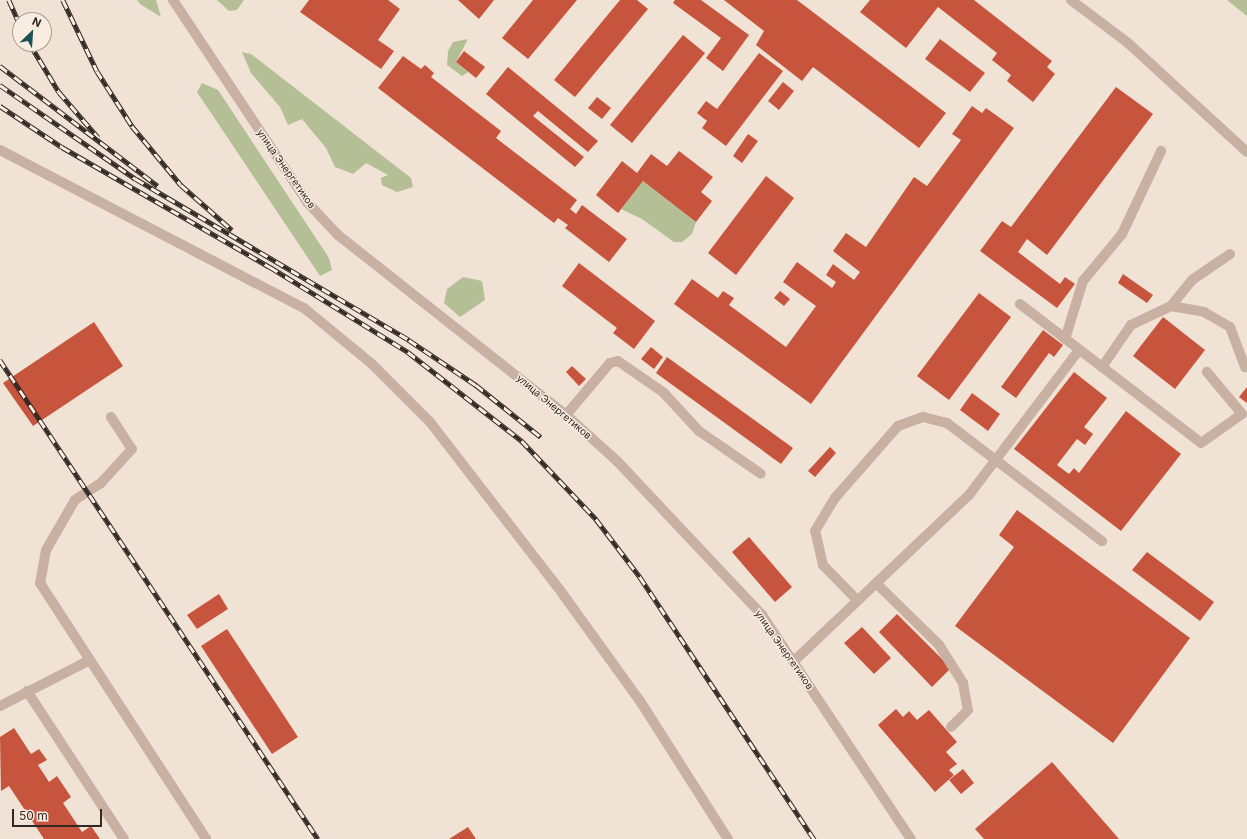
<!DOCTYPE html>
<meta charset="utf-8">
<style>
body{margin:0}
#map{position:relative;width:1247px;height:839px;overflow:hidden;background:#f0e2d5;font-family:Inter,sans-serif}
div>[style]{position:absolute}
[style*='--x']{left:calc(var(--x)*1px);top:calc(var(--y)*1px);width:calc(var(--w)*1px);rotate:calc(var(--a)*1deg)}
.green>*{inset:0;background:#b4bf96}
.building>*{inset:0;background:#c7553d}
.minor>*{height:10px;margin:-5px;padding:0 5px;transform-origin:5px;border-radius:5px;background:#c8b1a2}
.rail>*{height:4.5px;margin-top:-2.25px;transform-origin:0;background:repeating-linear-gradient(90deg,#f9ece1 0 9px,#332824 0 18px);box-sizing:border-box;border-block:1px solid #332824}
span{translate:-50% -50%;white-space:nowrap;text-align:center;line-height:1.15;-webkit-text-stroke:3px #f9ece1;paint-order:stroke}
.street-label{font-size:10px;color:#332824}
.north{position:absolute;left:12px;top:12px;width:40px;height:40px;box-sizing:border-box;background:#f9ece1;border:1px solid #aa9e95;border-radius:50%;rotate:25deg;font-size:11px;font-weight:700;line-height:16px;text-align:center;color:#332824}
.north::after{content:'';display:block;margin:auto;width:14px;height:18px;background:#1a5454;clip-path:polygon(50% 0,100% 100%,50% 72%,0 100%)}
.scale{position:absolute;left:12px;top:809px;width:90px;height:18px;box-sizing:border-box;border:2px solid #332824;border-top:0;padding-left:5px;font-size:12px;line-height:14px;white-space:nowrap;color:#332824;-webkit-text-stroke:3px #f9ece1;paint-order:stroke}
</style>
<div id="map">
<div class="green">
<i style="clip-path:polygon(137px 0,156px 0,161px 17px,140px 4px)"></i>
<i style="clip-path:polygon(217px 0,244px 0,237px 10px,229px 11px)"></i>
<i style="clip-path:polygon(1227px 0,1247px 0,1247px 16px)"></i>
<i style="clip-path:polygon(468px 39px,456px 62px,468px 72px,462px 76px,447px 65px,448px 51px,453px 42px)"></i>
<i style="clip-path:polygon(242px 52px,251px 54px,411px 178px,413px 187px,397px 192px,382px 185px,381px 178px,388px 175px,366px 163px,353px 174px,335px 167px,326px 148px,302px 119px,288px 125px,280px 107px,251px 73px)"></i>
<i style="clip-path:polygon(202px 83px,218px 90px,329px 258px,332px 270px,320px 276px,197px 92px)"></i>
<i style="clip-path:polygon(643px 181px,696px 222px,692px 234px,682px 242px,674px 242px,642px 219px,621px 209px)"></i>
<i style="clip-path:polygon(463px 277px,482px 281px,485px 300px,460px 317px,444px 303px,447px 289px)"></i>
</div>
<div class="building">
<i style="clip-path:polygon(309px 0,388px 0,400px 9px,378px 40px,394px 51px,381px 69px,300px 12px)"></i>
<i style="clip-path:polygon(458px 0,494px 0,479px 19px)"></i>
<i style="clip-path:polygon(533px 0,577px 0,528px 59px,502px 38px)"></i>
<i style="clip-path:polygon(620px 0,637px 0,648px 9px,575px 97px,554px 80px)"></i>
<i style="clip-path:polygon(675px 0,701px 0,749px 35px,723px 71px,706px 58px,721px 38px,673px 3px)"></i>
<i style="clip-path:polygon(724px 0,797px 0,946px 113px,919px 148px,813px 67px,802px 81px,756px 45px,764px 31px)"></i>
<i style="clip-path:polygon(870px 0,974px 0,1052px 61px,1047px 67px,1055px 74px,1033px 102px,1007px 81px,1011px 75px,992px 60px,997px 53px,938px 7px,906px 48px,860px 12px)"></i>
<i style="clip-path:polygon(683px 35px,705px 53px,632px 143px,610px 125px)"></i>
<i style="clip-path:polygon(940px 39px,985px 73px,970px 92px,925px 59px)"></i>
<i style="clip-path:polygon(464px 51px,485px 67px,476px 78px,456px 62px)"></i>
<i style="clip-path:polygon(759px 53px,783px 71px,726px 146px,702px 128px,707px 121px,697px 113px,706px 101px,717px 109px)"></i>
<i style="clip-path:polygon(403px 56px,421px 69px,425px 65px,434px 73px,431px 77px,501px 131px,496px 138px,577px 200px,570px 209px,576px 214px,582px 205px,627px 239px,609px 262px,565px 228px,568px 225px,558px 218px,554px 223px,378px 88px)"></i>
<i style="clip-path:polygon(508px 67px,598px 141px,588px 152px,538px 111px,533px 116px,584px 157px,575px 167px,486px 94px)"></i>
<i style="clip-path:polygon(783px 82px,794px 91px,779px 110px,768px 101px)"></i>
<i style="clip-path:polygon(1116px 87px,1153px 114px,1047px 255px,1027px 239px,1018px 252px,1060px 284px,1065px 277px,1075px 284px,1057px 308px,980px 251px,1002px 221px,1011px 227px)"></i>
<i style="clip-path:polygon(597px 97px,611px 108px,602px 119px,588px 108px)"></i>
<i style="clip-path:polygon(972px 106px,982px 113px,986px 108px,1014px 128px,811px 404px,674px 304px,692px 279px,718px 298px,723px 291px,734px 298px,729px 305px,786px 347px,816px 306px,783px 282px,797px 262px,832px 288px,836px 282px,826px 275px,833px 264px,854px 280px,860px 272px,833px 251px,846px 233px,866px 247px,914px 177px,927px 186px,961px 140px,952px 134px)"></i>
<i style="clip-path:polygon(748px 134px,758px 141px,742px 163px,733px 156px)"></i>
<i style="clip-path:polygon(679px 151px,713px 177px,701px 192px,712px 201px,696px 222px,643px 181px,618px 213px,596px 195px,622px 161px,637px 173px,651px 154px,667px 166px)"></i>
<i style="clip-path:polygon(766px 176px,794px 198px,736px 275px,708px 253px)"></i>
<i style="clip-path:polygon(579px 263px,655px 321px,634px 349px,613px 333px,617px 328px,562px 286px)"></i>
<i style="clip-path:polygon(1123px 274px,1153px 295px,1147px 303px,1118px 283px)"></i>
<i style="clip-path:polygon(780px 291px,790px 299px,784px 306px,774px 298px)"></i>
<i style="clip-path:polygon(979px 293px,1011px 317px,949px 400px,917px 376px)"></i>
<i style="clip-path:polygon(1163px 317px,1205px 350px,1175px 389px,1133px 356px)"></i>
<i style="clip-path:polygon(94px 322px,123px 366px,33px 426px,3px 383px)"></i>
<i style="clip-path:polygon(1043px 330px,1063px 345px,1054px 357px,1049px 353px,1016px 398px,1001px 387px)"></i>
<i style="clip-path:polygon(651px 347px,663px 357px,654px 369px,641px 359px)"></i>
<i style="clip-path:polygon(667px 357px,793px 448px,781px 464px,656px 373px)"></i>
<i style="clip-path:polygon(572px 366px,586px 379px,579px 386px,566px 372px)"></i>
<i style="clip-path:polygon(1074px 372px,1107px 398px,1084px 427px,1093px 434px,1085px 445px,1077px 439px,1057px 465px,1069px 474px,1074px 468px,1079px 473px,1126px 411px,1181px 454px,1121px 531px,1014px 449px)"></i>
<i style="clip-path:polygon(1247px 387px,1247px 403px,1239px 397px)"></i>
<i style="clip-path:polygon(972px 393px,1000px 414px,988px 431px,960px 410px)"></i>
<i style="clip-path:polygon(830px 447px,836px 453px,815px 477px,808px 471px)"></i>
<i style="clip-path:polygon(1017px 510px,1190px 638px,1113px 743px,955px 626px,1014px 547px,999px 535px)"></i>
<i style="clip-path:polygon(749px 537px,792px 587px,775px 602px,732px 552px)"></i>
<i style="clip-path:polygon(1147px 552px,1214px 602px,1200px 621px,1132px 570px)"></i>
<i style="clip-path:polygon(219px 594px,228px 609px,197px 629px,187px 615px)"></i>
<i style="clip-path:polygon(897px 614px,951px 668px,932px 687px,879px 632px)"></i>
<i style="clip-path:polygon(862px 627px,891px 658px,874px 674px,844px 643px)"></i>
<i style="clip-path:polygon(227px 629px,298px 737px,272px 754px,201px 646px)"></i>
<i style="clip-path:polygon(896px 709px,903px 717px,909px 711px,917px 720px,929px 710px,957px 742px,946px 752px,957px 764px,949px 770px,954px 775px,935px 792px,878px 725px)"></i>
<i style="clip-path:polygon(14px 728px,31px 754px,39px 749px,47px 760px,38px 765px,49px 782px,57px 776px,71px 797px,63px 803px,82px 832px,91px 826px,100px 839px,44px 839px,9px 786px,1px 791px,0 737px)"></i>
<i style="clip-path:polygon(1052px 762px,1119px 839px,984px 839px,975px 829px)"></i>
<i style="clip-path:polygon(963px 769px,974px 783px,961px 794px,949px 780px)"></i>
<i style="clip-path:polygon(468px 827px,476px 839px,449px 839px)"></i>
</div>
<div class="minor">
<i style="--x:173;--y:0;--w:242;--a:56.4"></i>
<i style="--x:307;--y:202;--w:45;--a:46.8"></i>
<i style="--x:338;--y:235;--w:290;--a:38.3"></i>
<i style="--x:566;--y:415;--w:69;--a:42"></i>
<i style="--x:617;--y:461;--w:212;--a:46.7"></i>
<i style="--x:762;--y:615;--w:269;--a:56.4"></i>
<i style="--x:1071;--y:0;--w:71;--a:37"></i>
<i style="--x:1128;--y:43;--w:161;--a:42.5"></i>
<i style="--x:0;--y:150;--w:343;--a:27.5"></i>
<i style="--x:304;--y:308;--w:88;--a:39.5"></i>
<i style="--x:372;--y:364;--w:82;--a:45"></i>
<i style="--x:430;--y:422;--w:216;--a:52.3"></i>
<i style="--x:562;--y:593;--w:133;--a:54.2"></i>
<i style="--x:640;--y:701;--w:164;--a:57.5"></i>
<i style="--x:1020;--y:304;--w:228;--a:37.5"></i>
<i style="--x:1201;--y:443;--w:50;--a:-35.3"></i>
<i style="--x:1242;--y:414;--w:55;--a:-129.8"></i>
<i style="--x:1171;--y:306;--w:33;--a:-51"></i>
<i style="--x:1192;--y:280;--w:46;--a:-34.4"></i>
<i style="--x:1065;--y:339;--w:61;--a:-72.8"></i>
<i style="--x:1083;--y:281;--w:61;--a:-50.3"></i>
<i style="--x:1122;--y:234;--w:92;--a:-64.8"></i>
<i style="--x:1102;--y:367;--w:51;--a:-55.4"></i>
<i style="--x:1131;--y:325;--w:44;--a:-25.4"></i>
<i style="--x:1171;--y:306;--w:34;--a:10"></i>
<i style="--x:1204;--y:312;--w:30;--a:30"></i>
<i style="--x:1230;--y:327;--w:43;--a:69.4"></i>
<i style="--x:566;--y:415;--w:68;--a:-49.8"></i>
<i style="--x:610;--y:363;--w:8;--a:-14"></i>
<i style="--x:618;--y:361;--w:56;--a:34.8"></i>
<i style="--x:664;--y:393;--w:52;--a:47.4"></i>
<i style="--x:699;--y:431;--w:75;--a:34.7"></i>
<i style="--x:111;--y:417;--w:38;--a:57"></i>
<i style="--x:132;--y:449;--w:46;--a:132.4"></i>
<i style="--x:101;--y:483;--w:31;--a:147"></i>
<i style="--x:75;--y:500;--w:58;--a:120.1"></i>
<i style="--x:46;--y:550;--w:34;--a:100"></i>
<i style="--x:40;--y:583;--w:305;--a:57"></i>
<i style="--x:876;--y:583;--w:88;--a:44.5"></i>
<i style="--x:939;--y:645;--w:45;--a:57.7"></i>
<i style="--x:963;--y:683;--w:27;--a:80"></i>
<i style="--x:968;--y:710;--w:24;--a:135"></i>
<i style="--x:857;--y:600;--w:49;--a:-134.2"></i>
<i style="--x:823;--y:565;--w:35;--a:-103"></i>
<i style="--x:815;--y:531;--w:39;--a:-59"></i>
<i style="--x:835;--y:498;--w:96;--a:-48.8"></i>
<i style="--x:898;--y:426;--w:27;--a:-20"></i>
<i style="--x:923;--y:417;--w:25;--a:14"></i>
<i style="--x:947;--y:423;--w:195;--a:37.3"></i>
<i style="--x:793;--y:662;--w:243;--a:-43.5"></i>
<i style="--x:969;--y:495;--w:182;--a:-52.8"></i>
<i style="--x:27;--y:691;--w:177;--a:56.8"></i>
<i style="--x:0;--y:706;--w:101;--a:-27.1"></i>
</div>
<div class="rail">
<i style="--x:9;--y:0;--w:27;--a:66"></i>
<i style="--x:63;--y:0;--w:79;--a:64.4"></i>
<i style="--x:97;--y:71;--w:65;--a:57.5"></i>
<i style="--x:132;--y:126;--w:77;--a:50.3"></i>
<i style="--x:181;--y:185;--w:68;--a:41.4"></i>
<i style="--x:30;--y:44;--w:56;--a:58.9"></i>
<i style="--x:59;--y:92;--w:60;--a:49.1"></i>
<i style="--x:0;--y:66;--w:198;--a:37.2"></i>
<i style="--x:0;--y:85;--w:165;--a:34.7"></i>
<i style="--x:136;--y:179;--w:317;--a:30.5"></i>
<i style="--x:409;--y:340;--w:81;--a:33.9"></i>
<i style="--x:476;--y:385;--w:83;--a:38.7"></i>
<i style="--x:0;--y:106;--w:74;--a:33.5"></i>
<i style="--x:62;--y:147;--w:240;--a:30"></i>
<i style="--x:270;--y:267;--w:162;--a:31.6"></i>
<i style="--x:408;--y:352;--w:145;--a:38"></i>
<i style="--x:522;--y:441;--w:108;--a:46.5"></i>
<i style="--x:596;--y:519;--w:73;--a:52.8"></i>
<i style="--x:640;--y:577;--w:315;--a:56.4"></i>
<i style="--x:0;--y:360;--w:575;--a:56.42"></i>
</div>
<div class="street-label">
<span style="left:286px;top:169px;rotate:55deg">улица Энергетиков</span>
<span style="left:554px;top:407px;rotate:40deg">улица Энергетиков</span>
<span style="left:784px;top:650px;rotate:55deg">улица Энергетиков</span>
</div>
<div class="north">N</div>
<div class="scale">50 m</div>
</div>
